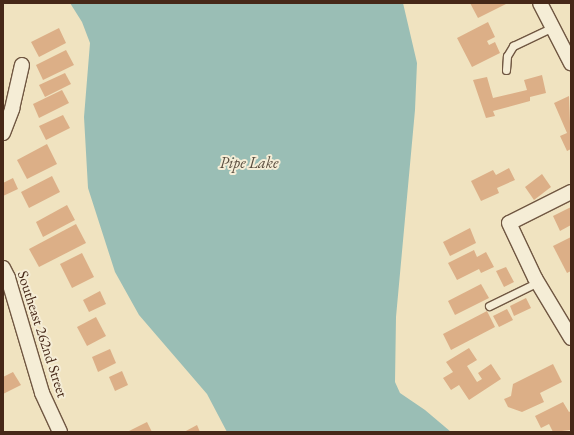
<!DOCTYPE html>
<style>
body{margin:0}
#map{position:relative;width:574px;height:435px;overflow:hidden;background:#f0e3c0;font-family:"EB Garamond",serif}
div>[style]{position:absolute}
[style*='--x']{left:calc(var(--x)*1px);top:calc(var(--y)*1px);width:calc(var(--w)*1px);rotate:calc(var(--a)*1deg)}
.water>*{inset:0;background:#9abeb5}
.building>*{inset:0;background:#dcaf87}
.roads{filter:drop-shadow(1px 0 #705742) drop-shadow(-1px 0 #705742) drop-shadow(0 1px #705742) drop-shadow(0 -1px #705742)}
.service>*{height:7px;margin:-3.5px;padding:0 3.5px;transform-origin:3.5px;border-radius:3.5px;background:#f5edd6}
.minor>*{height:14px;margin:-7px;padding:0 7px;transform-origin:7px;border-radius:7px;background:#f5edd6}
span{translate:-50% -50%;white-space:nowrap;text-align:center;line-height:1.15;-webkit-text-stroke:4px #f5edd6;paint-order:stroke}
.street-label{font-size:15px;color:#462818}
.water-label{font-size:16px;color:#5b4e3f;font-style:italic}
.frame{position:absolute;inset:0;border:4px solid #462818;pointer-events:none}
</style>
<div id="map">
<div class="water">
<i style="clip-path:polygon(70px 3px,403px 3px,417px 63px,415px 110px,396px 317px,395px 382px,400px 393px,425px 410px,451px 432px,227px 432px,207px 394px,139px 315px,115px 272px,88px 188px,84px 117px,90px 43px,82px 22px)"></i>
</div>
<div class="building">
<i style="clip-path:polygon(470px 3px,508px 3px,478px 18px)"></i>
<i style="clip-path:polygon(488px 22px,495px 37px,487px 41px,489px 45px,495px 42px,500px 53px,472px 67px,457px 38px)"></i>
<i style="clip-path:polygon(59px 28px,66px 43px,39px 57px,31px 42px)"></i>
<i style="clip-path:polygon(66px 50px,74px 65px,43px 80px,36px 65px)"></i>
<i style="clip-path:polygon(65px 73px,71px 84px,45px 97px,39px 85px)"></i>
<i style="clip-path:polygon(542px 75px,546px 93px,530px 97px,530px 101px,493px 111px,495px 116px,486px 118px,473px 80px,487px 77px,493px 98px,527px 90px,524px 80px)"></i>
<i style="clip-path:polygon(62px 90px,69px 103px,39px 118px,33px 104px)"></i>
<i style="clip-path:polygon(569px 96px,571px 149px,567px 151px,560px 136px,567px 133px,554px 103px)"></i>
<i style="clip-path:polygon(63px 115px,70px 128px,46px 140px,39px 126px)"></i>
<i style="clip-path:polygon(47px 144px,57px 164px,27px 179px,17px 160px)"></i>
<i style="clip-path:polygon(509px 168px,515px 180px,497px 188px,499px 193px,481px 201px,471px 181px,493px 170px,496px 175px)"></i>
<i style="clip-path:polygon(542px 174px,551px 187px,534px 200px,525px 187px)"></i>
<i style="clip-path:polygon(52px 176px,60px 192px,29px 208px,21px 192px)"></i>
<i style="clip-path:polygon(13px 178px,18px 189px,3px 196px,3px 183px)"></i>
<i style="clip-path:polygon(67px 205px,75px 220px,43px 237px,36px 222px)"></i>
<i style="clip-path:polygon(571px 207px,571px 225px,560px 231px,553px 216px)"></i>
<i style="clip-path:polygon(76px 224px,86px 243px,39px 267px,29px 249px)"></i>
<i style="clip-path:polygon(470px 228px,476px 243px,450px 256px,443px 242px)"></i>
<i style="clip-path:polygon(571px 237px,571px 271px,567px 273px,553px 246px)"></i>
<i style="clip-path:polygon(474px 250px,477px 257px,486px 252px,494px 267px,481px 273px,479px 269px,457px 280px,448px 263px)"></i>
<i style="clip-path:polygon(82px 253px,94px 277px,72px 288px,60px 264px)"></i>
<i style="clip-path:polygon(506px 267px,514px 282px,504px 287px,496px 271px)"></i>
<i style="clip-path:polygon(481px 284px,489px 298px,455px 315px,448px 301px)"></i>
<i style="clip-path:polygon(100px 291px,106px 304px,89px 312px,83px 300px)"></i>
<i style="clip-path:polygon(526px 298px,531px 308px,514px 316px,510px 306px)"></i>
<i style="clip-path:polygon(507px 309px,513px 320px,499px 327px,493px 316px)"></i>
<i style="clip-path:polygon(487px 311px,495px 327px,451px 350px,443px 334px)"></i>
<i style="clip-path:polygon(96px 317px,106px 336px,87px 346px,77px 327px)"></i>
<i style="clip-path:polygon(469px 348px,477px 360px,467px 366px,477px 382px,482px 379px,478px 373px,491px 364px,501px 379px,469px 400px,459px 385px,451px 390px,443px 378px,453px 372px,446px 362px)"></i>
<i style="clip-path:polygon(110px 349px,116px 363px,98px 372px,92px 357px)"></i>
<i style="clip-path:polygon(553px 364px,562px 382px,540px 393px,544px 402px,522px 412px,508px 407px,504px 399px,511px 396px,513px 384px)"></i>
<i style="clip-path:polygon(122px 371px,128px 385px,115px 391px,109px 377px)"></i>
<i style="clip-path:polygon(13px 372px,21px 385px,3px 394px,3px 377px)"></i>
<i style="clip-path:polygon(563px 402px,569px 412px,571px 411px,571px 430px,553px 432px,549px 424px,541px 428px,535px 416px)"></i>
<i style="clip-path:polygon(147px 422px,152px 432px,127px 432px)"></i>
<i style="clip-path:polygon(197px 425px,200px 432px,184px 432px)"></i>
</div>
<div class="roads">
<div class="service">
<i style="--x:506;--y:70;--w:14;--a:-86"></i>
<i style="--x:507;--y:56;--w:12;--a:-59"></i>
<i style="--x:513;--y:46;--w:44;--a:-25.4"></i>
<i style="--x:489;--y:306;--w:55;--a:-26.1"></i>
</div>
<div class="minor">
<i style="--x:540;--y:3;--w:68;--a:62.7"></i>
<i style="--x:3;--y:133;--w:26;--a:-69"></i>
<i style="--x:12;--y:109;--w:45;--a:-77.2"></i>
<i style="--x:571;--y:192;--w:69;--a:153.4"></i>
<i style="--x:509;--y:223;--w:61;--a:64.7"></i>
<i style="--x:535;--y:278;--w:70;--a:59"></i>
<i style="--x:3;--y:268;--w:11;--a:63"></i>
<i style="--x:8;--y:278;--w:120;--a:73.5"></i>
<i style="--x:42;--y:393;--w:43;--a:65.2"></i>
</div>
</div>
<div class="street-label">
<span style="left:43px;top:334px;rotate:72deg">Southeast 262nd Street</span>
</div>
<div class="water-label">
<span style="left:249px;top:163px">Pipe Lake</span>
</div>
<div class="frame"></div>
</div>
